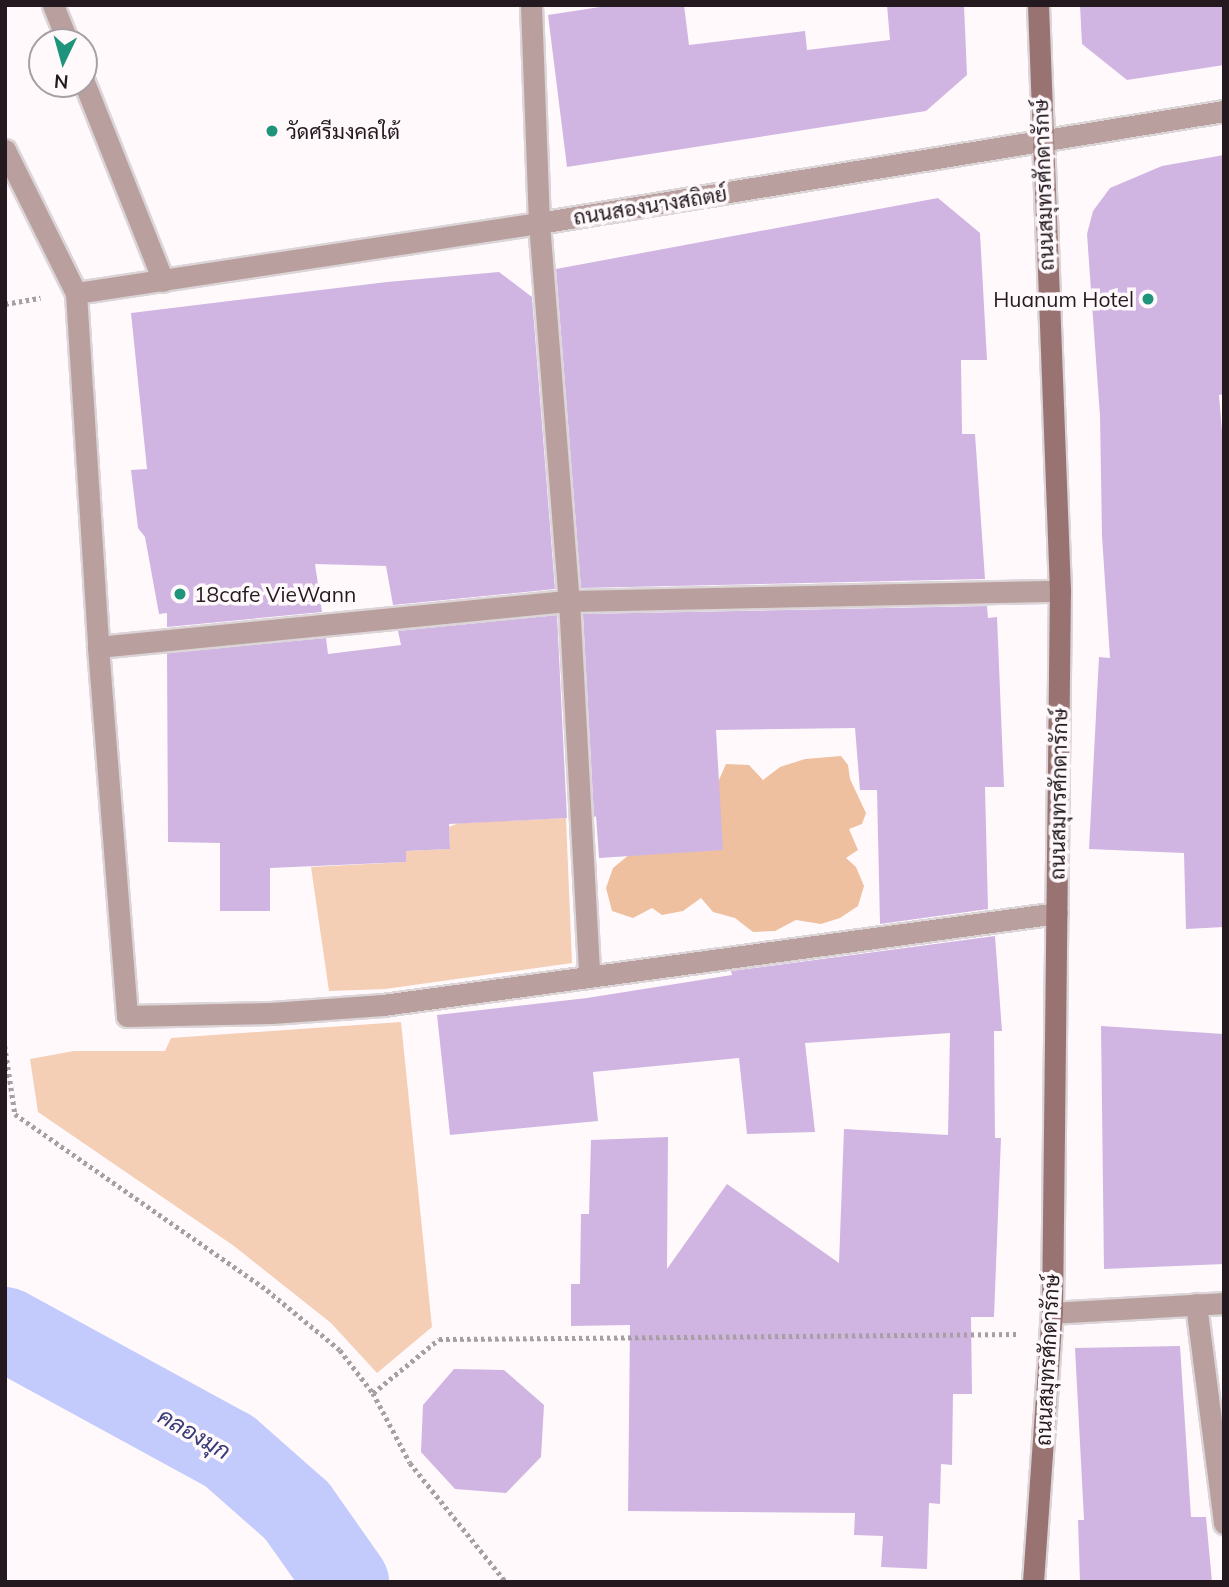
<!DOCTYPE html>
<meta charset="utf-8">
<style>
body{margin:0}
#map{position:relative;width:1229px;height:1587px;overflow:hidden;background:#fff9fc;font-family:Mulish,Sarabun,sans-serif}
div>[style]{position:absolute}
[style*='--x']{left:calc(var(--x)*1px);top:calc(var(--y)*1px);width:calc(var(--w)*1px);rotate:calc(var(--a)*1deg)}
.green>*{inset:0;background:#f4ceb5}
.forest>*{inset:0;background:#eec0a0}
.river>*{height:84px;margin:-42px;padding:0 42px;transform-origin:42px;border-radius:42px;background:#c3cbfc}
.building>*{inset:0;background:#d0b5e2}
.path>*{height:4.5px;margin-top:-2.25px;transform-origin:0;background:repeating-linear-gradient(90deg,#a79fa3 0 3.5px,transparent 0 7px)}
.roads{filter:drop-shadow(2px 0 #dcd5d8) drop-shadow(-2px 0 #dcd5d8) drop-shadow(0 2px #dcd5d8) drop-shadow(0 -2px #dcd5d8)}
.lane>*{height:21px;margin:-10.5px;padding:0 10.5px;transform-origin:10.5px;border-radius:10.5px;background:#b99f9e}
.street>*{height:21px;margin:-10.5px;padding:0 10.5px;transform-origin:10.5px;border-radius:10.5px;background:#b99f9e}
.secondary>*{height:21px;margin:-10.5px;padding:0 10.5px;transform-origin:10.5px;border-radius:10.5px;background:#987372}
.dots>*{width:19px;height:19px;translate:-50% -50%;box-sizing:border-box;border:4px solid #fff9fc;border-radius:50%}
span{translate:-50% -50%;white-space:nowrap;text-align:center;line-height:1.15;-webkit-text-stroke:7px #fff9fc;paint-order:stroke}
.poi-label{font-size:21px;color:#23191e}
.left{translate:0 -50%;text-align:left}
.right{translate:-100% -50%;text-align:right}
.street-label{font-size:21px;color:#23191e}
.water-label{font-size:23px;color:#363b75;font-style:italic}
.frame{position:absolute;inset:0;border:7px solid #23191e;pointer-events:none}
.north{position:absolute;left:28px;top:28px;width:70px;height:70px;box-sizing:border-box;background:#fff9fc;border:2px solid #a79fa3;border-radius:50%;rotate:185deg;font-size:19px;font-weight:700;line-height:28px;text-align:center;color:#23191e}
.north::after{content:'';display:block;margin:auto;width:24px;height:32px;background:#1e957a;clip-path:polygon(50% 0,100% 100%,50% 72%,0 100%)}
</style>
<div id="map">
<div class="green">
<i style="clip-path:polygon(566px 818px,572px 963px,385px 989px,329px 991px,311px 867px,406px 862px,406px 851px,450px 849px,449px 827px,459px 823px)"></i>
<i style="clip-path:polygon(401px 1022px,432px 1327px,377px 1373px,331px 1323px,234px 1246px,38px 1112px,30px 1059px,74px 1051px,165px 1051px,171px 1038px)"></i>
<i style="clip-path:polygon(5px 1287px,259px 1437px,314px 1486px,389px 1582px,307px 1582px,269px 1533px,212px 1484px,5px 1362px)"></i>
</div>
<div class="forest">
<i style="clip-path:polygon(841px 756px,848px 765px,850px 779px,866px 813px,862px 824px,849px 829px,858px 850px,846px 858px,856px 867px,864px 886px,858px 906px,840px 918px,821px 924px,796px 920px,775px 931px,753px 932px,735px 918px,713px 912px,701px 898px,683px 911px,662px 915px,652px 908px,633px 918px,612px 911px,606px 888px,613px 868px,718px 782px,726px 764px,749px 765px,763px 780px,780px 767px,805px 759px)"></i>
</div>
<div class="river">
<i style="--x:5;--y:1329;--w:255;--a:28.6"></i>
<i style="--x:229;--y:1451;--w:91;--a:41.4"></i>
<i style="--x:297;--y:1511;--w:87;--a:54.8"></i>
</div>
<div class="building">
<i style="clip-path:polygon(613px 5px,684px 5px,689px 45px,805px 31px,807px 50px,890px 40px,887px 5px,964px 5px,967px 75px,926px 111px,567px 167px,548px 15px)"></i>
<i style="clip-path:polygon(1080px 5px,1224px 5px,1224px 65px,1127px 80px,1082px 44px)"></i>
<i style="clip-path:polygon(1224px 155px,1224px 394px,1219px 395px,1224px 456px,1224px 927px,1186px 929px,1184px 853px,1089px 849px,1099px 657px,1110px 658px,1102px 536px,1100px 416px,1087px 234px,1093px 211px,1110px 188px,1162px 166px)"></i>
<i style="clip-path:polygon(938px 198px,980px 233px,987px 360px,961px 360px,962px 434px,975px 434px,985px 579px,581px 588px,556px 269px)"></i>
<i style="clip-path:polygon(499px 272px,532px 297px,555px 589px,393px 605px,386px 566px,315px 564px,322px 612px,167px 627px,167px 613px,159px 614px,145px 537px,138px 528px,131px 470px,147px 469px,131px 313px,387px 282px)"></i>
<i style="clip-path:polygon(987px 606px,988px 618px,997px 617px,1004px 787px,985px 787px,988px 909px,880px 924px,877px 790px,860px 790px,855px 728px,716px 730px,723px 850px,599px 858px,596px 816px,594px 817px,583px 614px)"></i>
<i style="clip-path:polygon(557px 615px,567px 818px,449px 824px,450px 849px,406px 851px,406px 862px,270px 868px,270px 911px,220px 911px,220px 843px,168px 842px,167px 653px,326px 638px,328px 654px,401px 645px,398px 631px)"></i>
<i style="clip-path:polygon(995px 936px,1002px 1031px,994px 1031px,995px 1138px,1001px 1138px,994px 1317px,971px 1317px,972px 1394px,953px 1394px,952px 1465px,941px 1464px,940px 1504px,929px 1503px,927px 1569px,881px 1567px,883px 1536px,854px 1535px,855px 1513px,628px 1511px,630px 1325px,571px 1326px,571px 1284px,580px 1284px,581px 1214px,589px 1214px,591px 1140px,668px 1137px,667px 1269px,727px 1184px,839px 1263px,844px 1129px,948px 1135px,950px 1033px,805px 1043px,815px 1132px,747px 1134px,739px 1058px,593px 1072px,598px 1121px,450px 1135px,437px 1015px,587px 998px,732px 975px,731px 971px)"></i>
<i style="clip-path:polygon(1101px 1026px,1224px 1034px,1224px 1264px,1104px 1269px)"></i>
<i style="clip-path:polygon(1180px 1346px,1191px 1517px,1206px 1517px,1212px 1582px,1080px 1582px,1078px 1520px,1084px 1520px,1075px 1348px)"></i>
<i style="clip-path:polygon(454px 1369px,504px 1370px,544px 1405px,541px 1457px,506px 1493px,455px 1489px,421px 1452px,423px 1405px)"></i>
</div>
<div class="path">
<i style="--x:5;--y:304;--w:36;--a:-10"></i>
<i style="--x:5;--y:1046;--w:69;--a:81.6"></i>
<i style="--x:15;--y:1114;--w:307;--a:34.9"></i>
<i style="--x:267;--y:1290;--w:94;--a:39.4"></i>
<i style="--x:340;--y:1350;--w:54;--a:52.5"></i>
<i style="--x:373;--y:1393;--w:79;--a:62.1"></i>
<i style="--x:410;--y:1463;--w:153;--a:51.1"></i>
<i style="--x:373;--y:1393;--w:85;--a:-39.3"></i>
<i style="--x:439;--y:1339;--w:579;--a:-0.49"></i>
</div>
<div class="roads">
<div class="lane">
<i style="--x:53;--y:5;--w:40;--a:68"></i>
<i style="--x:84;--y:82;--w:214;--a:68.3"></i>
</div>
<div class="street">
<i style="--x:531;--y:5;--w:218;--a:87.9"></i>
<i style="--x:539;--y:223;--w:379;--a:85.5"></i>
<i style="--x:569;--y:601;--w:376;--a:86.9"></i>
<i style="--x:5;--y:150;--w:160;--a:63.6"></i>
<i style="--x:76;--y:293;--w:355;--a:86.4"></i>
<i style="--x:98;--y:647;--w:370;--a:85.5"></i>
<i style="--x:127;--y:1016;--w:144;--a:-1.2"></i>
<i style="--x:271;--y:1013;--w:112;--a:-4.1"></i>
<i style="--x:383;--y:1005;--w:680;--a:-7.77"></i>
<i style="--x:76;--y:293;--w:468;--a:-8.6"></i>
<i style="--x:539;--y:223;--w:694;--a:-9.29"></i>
<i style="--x:98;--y:647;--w:473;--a:-5.6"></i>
<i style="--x:569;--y:601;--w:491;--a:-1.2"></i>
<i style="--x:1196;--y:1304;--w:221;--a:82.7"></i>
<i style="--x:1052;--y:1313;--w:172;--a:-3.3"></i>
</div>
<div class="secondary">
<i style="--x:1033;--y:1582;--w:270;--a:-86"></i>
<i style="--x:1052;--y:1313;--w:722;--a:-89.37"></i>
<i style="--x:1060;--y:591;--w:586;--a:-92.15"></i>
</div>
</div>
<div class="dots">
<i style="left:272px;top:131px;background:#1e957a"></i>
<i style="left:1148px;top:299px;background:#1e957a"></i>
<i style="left:180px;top:594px;background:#1e957a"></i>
</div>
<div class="poi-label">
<span class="left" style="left:286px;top:131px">วัดศรีมงคลใต้</span>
<span class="right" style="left:1134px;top:299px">Huanum Hotel</span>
<span class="left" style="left:194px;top:594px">18cafe VieWann</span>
</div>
<div class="street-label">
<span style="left:1043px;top:185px;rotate:-92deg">ถนนสมุทรศักดารักษ์</span>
<span style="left:650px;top:205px;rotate:-9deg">ถนนสองนางสถิตย์</span>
<span style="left:1058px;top:794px;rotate:-89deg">ถนนสมุทรศักดารักษ์</span>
<span style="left:1047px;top:1360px;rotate:-87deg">ถนนสมุทรศักดารักษ์</span>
</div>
<div class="water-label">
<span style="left:194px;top:1434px;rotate:30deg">คลองมุก</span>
</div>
<div class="frame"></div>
<div class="north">N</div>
</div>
